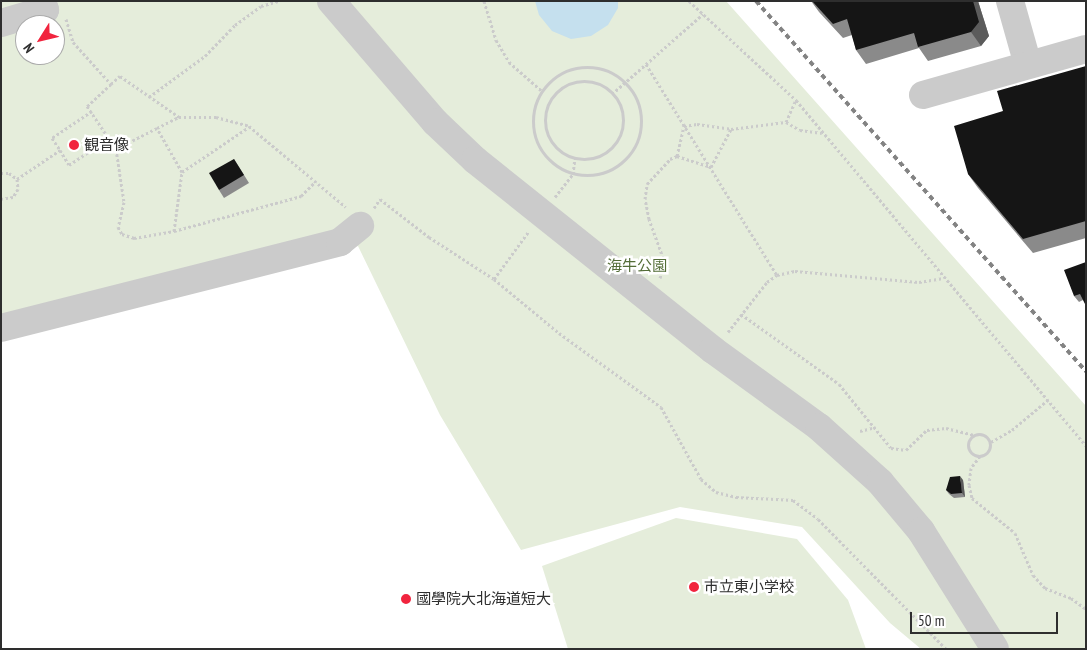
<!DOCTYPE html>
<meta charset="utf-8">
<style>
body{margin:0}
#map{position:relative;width:1087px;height:650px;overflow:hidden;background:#fff;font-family:"PT Sans Narrow","Noto Sans JP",sans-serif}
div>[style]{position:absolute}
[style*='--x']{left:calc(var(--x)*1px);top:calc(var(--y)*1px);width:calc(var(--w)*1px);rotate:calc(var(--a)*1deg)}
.green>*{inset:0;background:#e5eddb}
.water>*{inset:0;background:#c5e0ee}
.path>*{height:3px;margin-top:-1.5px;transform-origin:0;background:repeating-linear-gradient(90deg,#cbcbcb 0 2.5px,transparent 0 5px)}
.path>.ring{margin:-1.5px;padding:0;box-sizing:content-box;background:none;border:3px solid #cbcbcb;border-radius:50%}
.minor>*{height:28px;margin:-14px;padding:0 14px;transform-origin:14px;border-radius:14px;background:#cbcbcb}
.rail>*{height:4px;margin-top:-2px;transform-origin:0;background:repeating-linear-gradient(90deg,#838383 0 5px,transparent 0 9px)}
.wall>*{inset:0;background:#8a8a8a}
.shaded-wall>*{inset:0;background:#5b5b5b}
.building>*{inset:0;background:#151515}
.dots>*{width:14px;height:14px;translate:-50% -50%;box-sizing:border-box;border:2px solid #fff;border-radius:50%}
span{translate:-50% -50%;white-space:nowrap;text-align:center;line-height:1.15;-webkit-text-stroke:5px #fff;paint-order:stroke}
.poi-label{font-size:15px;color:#2e2e2e}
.left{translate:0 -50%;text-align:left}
.park-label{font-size:15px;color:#546d38}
.frame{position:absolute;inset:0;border:2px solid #2e2e2e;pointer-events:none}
.north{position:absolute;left:15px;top:15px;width:50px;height:50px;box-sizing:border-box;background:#fff;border:1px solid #ababab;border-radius:50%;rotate:234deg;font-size:14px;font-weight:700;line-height:20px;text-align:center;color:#2e2e2e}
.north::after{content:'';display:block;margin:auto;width:18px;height:22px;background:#f1243e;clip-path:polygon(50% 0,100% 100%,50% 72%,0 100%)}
.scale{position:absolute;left:910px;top:612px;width:148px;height:22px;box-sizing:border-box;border:2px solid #2e2e2e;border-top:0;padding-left:6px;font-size:15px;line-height:18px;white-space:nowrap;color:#2e2e2e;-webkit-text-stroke:4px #fff;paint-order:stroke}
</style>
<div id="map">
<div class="green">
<i style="clip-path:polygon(evenodd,1px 1px,726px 1px,1086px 406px,1086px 649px,921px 649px,890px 623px,802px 527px,680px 507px,521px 550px,440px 415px,358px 246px,1px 338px,1px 1px,25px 25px,55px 25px,55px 55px,25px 55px,25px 25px)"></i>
<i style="clip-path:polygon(676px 518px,797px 539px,848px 600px,866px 649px,568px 649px,542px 566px)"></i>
</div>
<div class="water">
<i style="clip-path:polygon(535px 1px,618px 1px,618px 8px,608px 25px,591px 36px,571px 39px,552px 31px,539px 15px)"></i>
</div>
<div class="path">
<i style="--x:484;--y:1;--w:41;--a:72.9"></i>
<i style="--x:496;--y:40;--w:26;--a:59"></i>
<i style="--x:509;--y:62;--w:44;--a:41.3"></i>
<i style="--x:689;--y:1;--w:146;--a:42.8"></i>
<i style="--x:796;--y:100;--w:451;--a:50"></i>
<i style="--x:66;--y:19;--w:24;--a:73"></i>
<i style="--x:73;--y:42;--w:57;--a:47.9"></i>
<i style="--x:111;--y:84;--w:12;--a:-42"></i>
<i style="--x:120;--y:76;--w:72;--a:34.8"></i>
<i style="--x:179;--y:117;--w:37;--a:0"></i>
<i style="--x:216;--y:117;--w:34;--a:15"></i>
<i style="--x:249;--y:126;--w:126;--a:39.9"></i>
<i style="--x:646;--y:64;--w:248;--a:58.2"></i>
<i class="ring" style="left:533px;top:67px;width:105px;height:105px"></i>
<i class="ring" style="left:545px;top:81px;width:75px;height:75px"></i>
<i style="--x:111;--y:84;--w:33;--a:137"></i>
<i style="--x:87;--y:106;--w:52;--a:56"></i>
<i style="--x:612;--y:94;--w:121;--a:-41.3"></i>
<i style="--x:149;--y:97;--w:69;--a:-36.2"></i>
<i style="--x:205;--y:56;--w:43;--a:-45.9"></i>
<i style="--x:235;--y:25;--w:32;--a:-36"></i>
<i style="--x:261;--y:6;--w:18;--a:-16"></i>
<i style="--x:92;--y:111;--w:48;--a:146"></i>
<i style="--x:52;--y:138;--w:14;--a:56"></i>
<i style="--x:60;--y:150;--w:17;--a:59"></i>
<i style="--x:69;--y:165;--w:48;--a:-34"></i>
<i style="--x:786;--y:122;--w:24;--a:-66"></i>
<i style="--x:157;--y:128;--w:46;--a:152.9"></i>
<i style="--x:116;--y:149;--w:54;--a:81.4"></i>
<i style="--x:124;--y:202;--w:26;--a:103"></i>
<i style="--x:118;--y:227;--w:8;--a:60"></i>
<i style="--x:122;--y:234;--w:13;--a:18"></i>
<i style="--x:134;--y:238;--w:41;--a:-9.9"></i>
<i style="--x:174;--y:231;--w:132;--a:-15.4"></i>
<i style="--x:301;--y:196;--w:21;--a:-45"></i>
<i style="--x:677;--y:156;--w:31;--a:-77"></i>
<i style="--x:684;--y:126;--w:13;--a:-9"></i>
<i style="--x:697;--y:124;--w:34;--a:8"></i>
<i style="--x:731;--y:129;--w:55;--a:-7.3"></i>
<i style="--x:786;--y:122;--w:16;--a:30"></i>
<i style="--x:800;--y:130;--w:22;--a:8"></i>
<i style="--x:182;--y:172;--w:81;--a:-33.9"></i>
<i style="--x:1;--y:173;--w:8;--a:0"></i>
<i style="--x:9;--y:173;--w:10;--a:37"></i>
<i style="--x:17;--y:179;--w:10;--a:84"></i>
<i style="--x:18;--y:189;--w:9;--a:122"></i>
<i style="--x:13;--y:197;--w:12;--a:171"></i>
<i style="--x:17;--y:179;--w:52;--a:-34"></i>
<i style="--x:555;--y:197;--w:29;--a:-52"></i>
<i style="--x:573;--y:174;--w:16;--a:-83"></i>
<i style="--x:374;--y:208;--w:11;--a:-56"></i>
<i style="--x:380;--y:199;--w:62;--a:37.8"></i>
<i style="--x:429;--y:237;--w:77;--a:32.9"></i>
<i style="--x:494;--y:279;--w:85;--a:39.7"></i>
<i style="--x:559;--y:333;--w:126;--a:36"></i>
<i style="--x:661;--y:407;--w:82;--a:60.9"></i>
<i style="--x:701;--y:479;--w:20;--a:41"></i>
<i style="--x:716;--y:492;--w:21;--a:14"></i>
<i style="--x:736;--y:497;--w:57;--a:3"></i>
<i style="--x:793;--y:500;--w:31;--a:37"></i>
<i style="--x:818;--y:519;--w:182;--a:45.4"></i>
<i style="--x:174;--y:231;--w:60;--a:-82.3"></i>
<i style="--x:182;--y:172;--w:51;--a:-119.6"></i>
<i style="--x:157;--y:128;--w:25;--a:-27"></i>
<i style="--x:660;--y:278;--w:16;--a:-72"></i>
<i style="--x:665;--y:263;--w:47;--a:-110"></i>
<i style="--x:649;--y:219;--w:20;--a:-101"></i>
<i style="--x:645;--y:199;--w:15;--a:-82"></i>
<i style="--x:647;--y:184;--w:34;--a:-47"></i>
<i style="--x:670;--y:159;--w:8;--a:-23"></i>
<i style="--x:677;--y:156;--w:36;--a:18"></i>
<i style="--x:711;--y:167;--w:43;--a:-62.2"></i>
<i style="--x:494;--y:279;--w:59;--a:-53.9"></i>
<i style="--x:741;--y:314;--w:120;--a:35.5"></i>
<i style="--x:839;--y:384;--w:82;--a:50.9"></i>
<i style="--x:891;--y:448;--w:15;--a:8"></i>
<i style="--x:906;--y:450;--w:29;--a:-44"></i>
<i style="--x:927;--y:430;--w:19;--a:-6"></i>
<i style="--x:946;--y:428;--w:29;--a:14"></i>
<i style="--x:728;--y:332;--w:63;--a:-52"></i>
<i style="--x:767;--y:282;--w:12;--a:-35"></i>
<i style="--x:777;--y:275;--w:18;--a:-13"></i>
<i style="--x:795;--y:271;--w:124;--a:5.1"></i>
<i style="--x:919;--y:282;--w:25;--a:-9"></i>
<i style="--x:860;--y:431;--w:16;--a:-14"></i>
<i class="ring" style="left:968px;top:434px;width:19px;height:19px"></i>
<i style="--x:991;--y:442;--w:24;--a:-30"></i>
<i style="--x:1012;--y:430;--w:48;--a:-40"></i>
<i style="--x:980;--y:456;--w:15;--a:127"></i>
<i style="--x:971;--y:468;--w:17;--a:97"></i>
<i style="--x:969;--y:485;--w:13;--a:77"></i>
<i style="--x:972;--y:498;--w:55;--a:39.1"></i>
<i style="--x:1015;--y:533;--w:46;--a:66.8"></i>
<i style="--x:1033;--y:575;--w:18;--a:47"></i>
<i style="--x:1045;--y:588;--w:28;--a:21"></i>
<i style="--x:1071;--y:598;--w:19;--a:36"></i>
</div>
<div class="minor">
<i style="--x:331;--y:1;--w:160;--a:49.3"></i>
<i style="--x:435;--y:122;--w:55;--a:43.5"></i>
<i style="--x:475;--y:160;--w:305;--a:38.6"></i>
<i style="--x:713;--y:350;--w:131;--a:36"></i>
<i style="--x:819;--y:427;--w:82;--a:42"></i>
<i style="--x:880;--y:482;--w:64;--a:50.1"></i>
<i style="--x:921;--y:531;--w:139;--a:57.9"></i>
<i style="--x:1010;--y:1;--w:66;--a:74.3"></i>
<i style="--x:1;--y:23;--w:46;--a:-16.5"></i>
<i style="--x:45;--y:10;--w:9;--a:-108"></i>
<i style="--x:923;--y:95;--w:169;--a:-15.8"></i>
<i style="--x:1;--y:328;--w:350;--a:-14.2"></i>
<i style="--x:340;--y:242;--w:26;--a:-39"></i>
</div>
<div class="rail">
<i style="--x:756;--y:1;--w:496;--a:48.3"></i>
</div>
<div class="wall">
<i style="clip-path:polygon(811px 1px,978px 1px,989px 36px,981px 46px,928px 61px,919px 48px,866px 64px,856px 50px,852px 35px,843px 38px,819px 12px)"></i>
<i style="clip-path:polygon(1086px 66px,1086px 238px,1033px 253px,978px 188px,968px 174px,1003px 111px)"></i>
<i style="clip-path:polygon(234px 159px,249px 183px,224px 198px,219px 190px)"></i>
<i style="clip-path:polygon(1086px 262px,1083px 300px,1079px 302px,1074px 296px)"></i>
<i style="clip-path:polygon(963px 480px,965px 497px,954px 498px,949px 494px,946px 490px)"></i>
</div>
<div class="shaded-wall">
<i style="clip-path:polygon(973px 1px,978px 1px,989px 36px,981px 46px,971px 32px)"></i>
<i style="clip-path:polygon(960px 476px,963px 480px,965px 497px,962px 493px)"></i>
</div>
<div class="building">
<i style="clip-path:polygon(812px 1px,973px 1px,979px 22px,971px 32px,918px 47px,914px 33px,856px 50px,847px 19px,833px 24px)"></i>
<i style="clip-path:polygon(1086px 66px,1086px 221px,1023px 239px,968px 174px,954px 126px,1003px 111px,997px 91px)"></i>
<i style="clip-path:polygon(234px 159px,244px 175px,219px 190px,209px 173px)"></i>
<i style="clip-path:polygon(1086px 262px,1086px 306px,1080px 294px,1074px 296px,1064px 270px)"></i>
<i style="clip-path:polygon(960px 476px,962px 493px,951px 494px,946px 490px,950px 477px)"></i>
</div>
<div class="dots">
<i style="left:74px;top:145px;background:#f1243e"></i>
<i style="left:694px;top:587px;background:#f1243e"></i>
<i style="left:406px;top:599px;background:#f1243e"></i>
</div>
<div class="poi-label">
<span class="left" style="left:84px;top:145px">観音像</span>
<span class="left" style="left:704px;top:587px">市立東小学校</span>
<span class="left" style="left:416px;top:599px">國學院大北海道短大</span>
</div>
<div class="park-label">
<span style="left:637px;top:266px">海牛公園</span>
</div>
<div class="frame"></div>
<div class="north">N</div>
<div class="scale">50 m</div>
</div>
